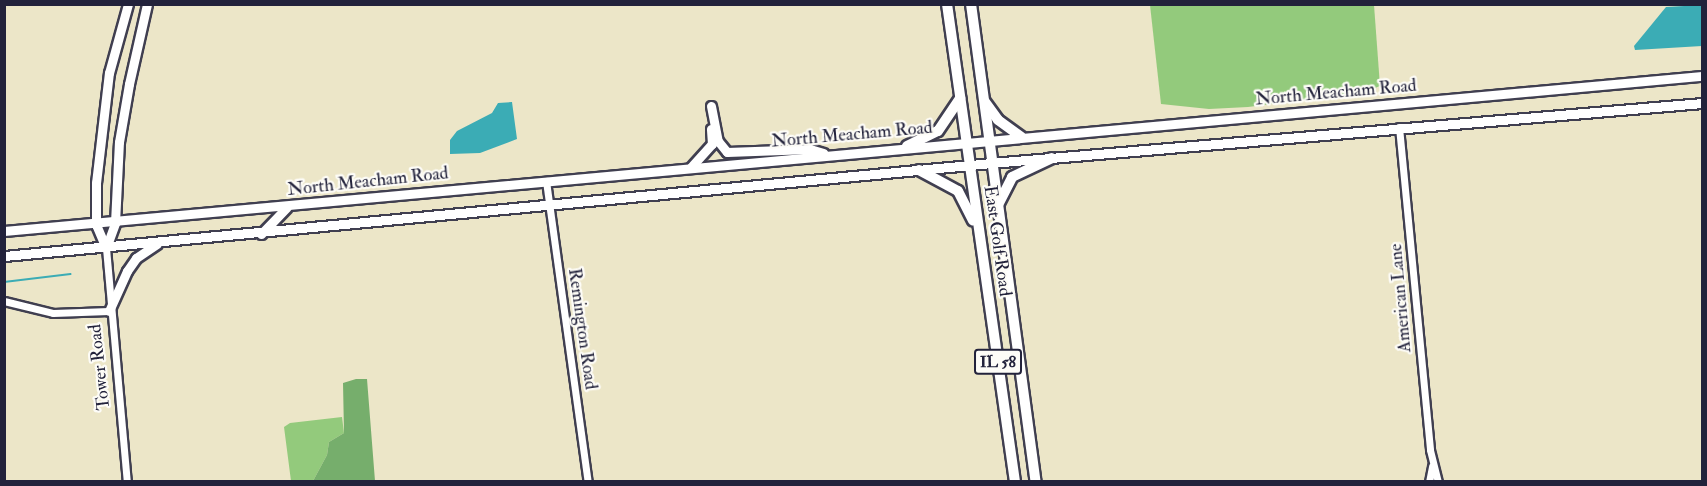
<!DOCTYPE html>
<style>
body{margin:0}
#map{position:relative;width:1707px;height:486px;overflow:hidden;background:#ece6c8;font-family:"IM FELL Double Pica",serif}
div>[style]{position:absolute}
[style*='--x']{left:calc(var(--x)*1px);top:calc(var(--y)*1px);width:calc(var(--w)*1px);rotate:calc(var(--a)*1deg)}
.green>*{inset:0;background:#93ca7c}
.forest>*{inset:0;background:#76ae6c}
.water>*{inset:0;background:#3bacb5}
.stream>*{height:2px;margin:-1px;padding:0 1px;transform-origin:1px;border-radius:1px;background:#3bacb5}
.roads{filter:drop-shadow(2px 0 #403f50) drop-shadow(-2px 0 #403f50) drop-shadow(0 2px #403f50) drop-shadow(0 -2px #403f50)}
.street>*{height:7px;margin:-3.5px;padding:0 3.5px;transform-origin:3.5px;border-radius:3.5px;background:#fff}
.secondary>*{height:9px;margin:-4.5px;padding:0 4.5px;transform-origin:4.5px;border-radius:4.5px;background:#fff}
.primary>*{height:10px;margin:-5px;padding:0 5px;transform-origin:5px;border-radius:5px;background:#fff}
span{translate:-50% -50%;white-space:nowrap;text-align:center;line-height:1.15;-webkit-text-stroke:4.5px #fdfcf7;paint-order:stroke}
.shield-label span{padding:2px 4px;background:#fdfcf7;border:2px solid;border-radius:4px;-webkit-text-stroke-width:0}
.shield-label{font-size:16px;color:#22223b;font-weight:700}
.street-label{font-size:18px;color:#22223b}
.frame{position:absolute;inset:0;border:6px solid #22223b;pointer-events:none}
</style>
<div id="map">
<div class="green">
<i style="clip-path:polygon(1150px 5px,1374px 5px,1380px 86px,1362px 93px,1248px 107px,1209px 109px,1161px 104px)"></i>
<i style="clip-path:polygon(342px 417px,344px 433px,329px 442px,327px 455px,313px 481px,291px 481px,284px 427px,290px 423px)"></i>
</div>
<div class="forest">
<i style="clip-path:polygon(356px 379px,367px 379px,375px 481px,313px 481px,327px 455px,329px 442px,344px 433px,343px 383px)"></i>
</div>
<div class="water">
<i style="clip-path:polygon(1702px 5px,1702px 46px,1635px 50px,1634px 46px,1666px 7px)"></i>
<i style="clip-path:polygon(512px 102px,517px 139px,480px 153px,450px 154px,450px 140px,457px 131px,492px 113px,498px 103px)"></i>
</div>
<div class="stream">
<i style="--x:4;--y:282;--w:67;--a:-6.8"></i>
</div>
<div class="roads">
<div class="street">
<i style="--x:1399;--y:127;--w:324;--a:84.5"></i>
<i style="--x:1430;--y:450;--w:33;--a:76"></i>
<i style="--x:546;--y:181;--w:304;--a:82.1"></i>
<i style="--x:106;--y:248;--w:235;--a:84.9"></i>
<i style="--x:4;--y:301;--w:50;--a:13.8"></i>
<i style="--x:53;--y:313;--w:56;--a:-2"></i>
<i style="--x:1429;--y:482;--w:16;--a:-79"></i>
</div>
<div class="secondary">
<i style="--x:711;--y:106;--w:36;--a:79"></i>
<i style="--x:718;--y:141;--w:14;--a:51"></i>
<i style="--x:727;--y:152;--w:83;--a:-2.1"></i>
<i style="--x:810;--y:149;--w:14;--a:17"></i>
<i style="--x:691;--y:167;--w:31;--a:-48"></i>
<i style="--x:712;--y:144;--w:15;--a:-94"></i>
<i style="--x:4;--y:231;--w:1705;--a:-5.22"></i>
<i style="--x:261;--y:234;--w:37;--a:-46"></i>
<i style="--x:106;--y:248;--w:25;--a:-113"></i>
<i style="--x:96;--y:225;--w:42;--a:-90"></i>
<i style="--x:96;--y:183;--w:111;--a:-83.3"></i>
<i style="--x:109;--y:73;--w:72;--a:-74.6"></i>
<i style="--x:106;--y:248;--w:27;--a:-70"></i>
<i style="--x:115;--y:223;--w:81;--a:-87.2"></i>
<i style="--x:119;--y:142;--w:59;--a:-80.2"></i>
<i style="--x:129;--y:84;--w:82;--a:-77.3"></i>
<i style="--x:4;--y:256;--w:991;--a:-5.38"></i>
<i style="--x:991;--y:163;--w:714;--a:-4.82"></i>
<i style="--x:109;--y:311;--w:44;--a:-65.8"></i>
<i style="--x:127;--y:271;--w:16;--a:-55"></i>
<i style="--x:136;--y:258;--w:25;--a:-34"></i>
</div>
<div class="primary">
<i style="--x:947;--y:4;--w:483;--a:81.9"></i>
<i style="--x:971;--y:4;--w:482;--a:82.3"></i>
<i style="--x:985;--y:102;--w:22;--a:54"></i>
<i style="--x:998;--y:120;--w:29;--a:36"></i>
<i style="--x:907;--y:146;--w:34;--a:-26"></i>
<i style="--x:938;--y:131;--w:40;--a:-56"></i>
<i style="--x:919;--y:170;--w:44;--a:28.3"></i>
<i style="--x:958;--y:191;--w:33;--a:63"></i>
<i style="--x:998;--y:205;--w:31;--a:-63"></i>
<i style="--x:1012;--y:177;--w:44;--a:-25.4"></i>
</div>
</div>
<div class="shield-label">
<span style="left:998px;top:362px">IL 58</span>
</div>
<div class="street-label">
<span style="left:1336px;top:93px;rotate:-5deg">North Meacham Road</span>
<span style="left:852px;top:135px;rotate:-5deg">North Meacham Road</span>
<span style="left:368px;top:182px;rotate:-6deg">North Meacham Road</span>
<span style="left:997px;top:241px;rotate:82deg">East Golf Road</span>
<span style="left:1401px;top:298px;rotate:-95deg">American Lane</span>
<span style="left:582px;top:329px;rotate:82deg">Remington Road</span>
<span style="left:100px;top:367px;rotate:-96deg">Tower Road</span>
</div>
<div class="frame"></div>
</div>
